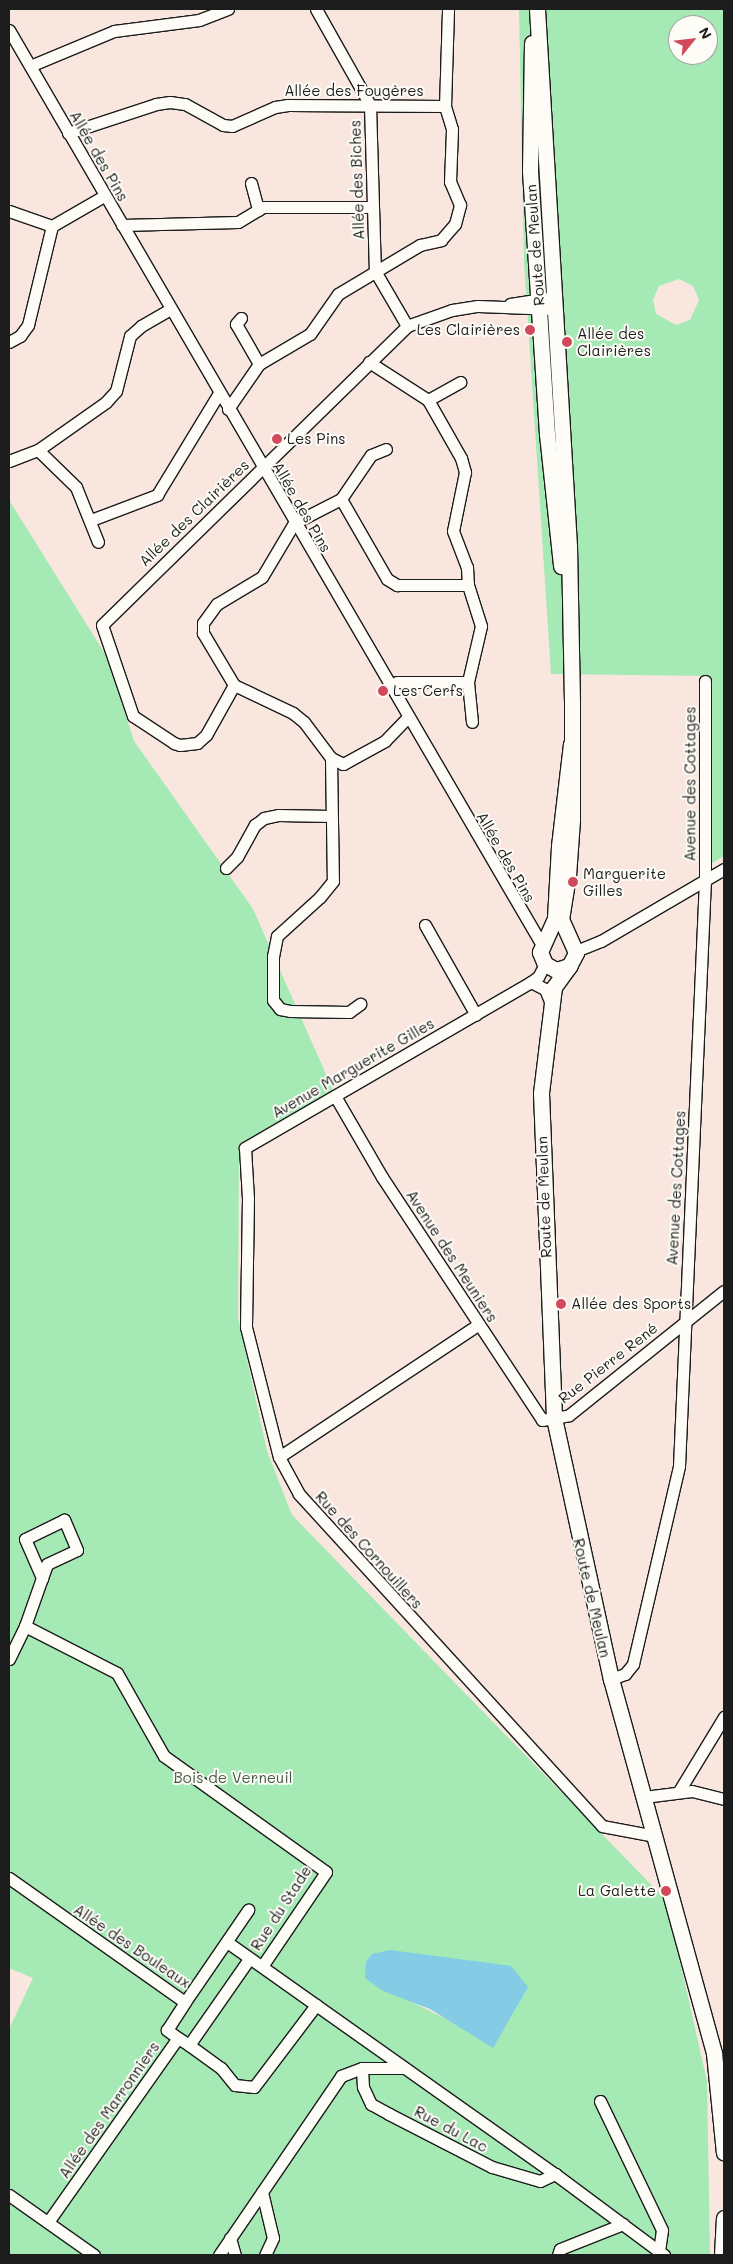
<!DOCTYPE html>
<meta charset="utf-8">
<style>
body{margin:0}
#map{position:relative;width:733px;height:2264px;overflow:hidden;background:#f9e7df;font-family:Mali,sans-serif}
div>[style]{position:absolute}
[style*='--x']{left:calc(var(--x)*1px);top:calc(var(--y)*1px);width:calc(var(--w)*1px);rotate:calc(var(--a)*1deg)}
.green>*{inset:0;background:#a5e9b5}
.water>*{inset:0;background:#84cce5}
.roads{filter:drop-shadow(1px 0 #1c1c1c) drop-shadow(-1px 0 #1c1c1c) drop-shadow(0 1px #1c1c1c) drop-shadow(0 -1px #1c1c1c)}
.street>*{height:11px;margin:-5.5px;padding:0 5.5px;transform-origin:5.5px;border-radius:5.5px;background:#fdfcf7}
.secondary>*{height:15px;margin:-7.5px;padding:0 7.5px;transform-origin:7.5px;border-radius:7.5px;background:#fdfcf7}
.dots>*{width:14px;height:14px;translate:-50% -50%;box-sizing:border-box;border:2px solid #fdfcf7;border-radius:50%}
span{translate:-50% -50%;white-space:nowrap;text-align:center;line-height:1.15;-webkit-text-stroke:4px #fdfcf7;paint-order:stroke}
.street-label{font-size:15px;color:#1c1c1c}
.poi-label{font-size:15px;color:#1c1c1c}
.right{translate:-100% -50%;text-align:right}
.left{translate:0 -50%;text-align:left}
.park-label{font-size:15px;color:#455a4a}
.frame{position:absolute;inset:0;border:10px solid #1c1c1c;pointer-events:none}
.north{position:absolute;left:668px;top:15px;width:50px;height:50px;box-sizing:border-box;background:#fdfcf7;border:1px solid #a3a29f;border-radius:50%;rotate:61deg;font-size:14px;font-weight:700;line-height:20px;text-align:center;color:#1c1c1c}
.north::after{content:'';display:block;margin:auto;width:18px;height:22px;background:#d1495b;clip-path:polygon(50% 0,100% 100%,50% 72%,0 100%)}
</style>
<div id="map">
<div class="green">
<i style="clip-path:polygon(evenodd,519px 9px,724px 9px,724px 856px,707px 866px,708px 676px,551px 674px,524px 261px,519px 9px,678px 25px,708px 25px,708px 55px,678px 55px,678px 25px,519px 9px,679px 279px,693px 286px,699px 300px,690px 320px,676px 325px,656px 314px,653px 300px,659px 286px,679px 279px)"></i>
<i style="clip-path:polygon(evenodd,9px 500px,107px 657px,134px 741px,253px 909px,333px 1090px,239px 1144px,238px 1318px,267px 1451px,292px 1515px,666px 1900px,707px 2081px,710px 2255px,9px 2255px,9px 2029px,33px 1978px,9px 1968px,9px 500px,528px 1987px,458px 2025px,408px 2000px,528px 1987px)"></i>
</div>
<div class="water">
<i style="clip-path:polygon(390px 1950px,511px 1966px,528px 1987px,493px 2048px,430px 2009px,383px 1991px,365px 1978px,366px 1962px,372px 1954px)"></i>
</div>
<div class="roads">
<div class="street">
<i style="--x:316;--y:9;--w:110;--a:60.6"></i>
<i style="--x:370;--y:105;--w:166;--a:88.3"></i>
<i style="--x:375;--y:271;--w:64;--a:59.8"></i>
<i style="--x:9;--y:30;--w:1059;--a:59.78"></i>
<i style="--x:30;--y:66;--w:91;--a:-22.6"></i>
<i style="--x:114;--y:31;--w:86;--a:-7.4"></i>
<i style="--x:199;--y:20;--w:31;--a:-21"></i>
<i style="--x:68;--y:133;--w:93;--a:-18.2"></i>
<i style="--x:156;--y:104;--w:14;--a:-8"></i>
<i style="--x:170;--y:102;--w:15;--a:8"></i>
<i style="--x:185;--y:104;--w:43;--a:28.9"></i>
<i style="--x:223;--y:125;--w:9;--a:6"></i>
<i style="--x:232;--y:126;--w:47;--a:-23.8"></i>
<i style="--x:275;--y:107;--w:13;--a:-9"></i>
<i style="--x:288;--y:105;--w:157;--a:0.4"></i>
<i style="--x:251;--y:183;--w:28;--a:75"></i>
<i style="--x:9;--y:211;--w:46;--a:19.2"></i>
<i style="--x:52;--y:226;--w:60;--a:-30"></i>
<i style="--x:122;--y:225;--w:116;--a:-1.5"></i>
<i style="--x:238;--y:222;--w:29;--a:-31"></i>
<i style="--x:263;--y:207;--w:109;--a:0"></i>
<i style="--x:510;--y:304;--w:36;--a:-9"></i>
<i style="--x:241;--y:318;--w:8;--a:130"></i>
<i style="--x:236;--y:324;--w:46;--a:60.1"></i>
<i style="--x:9;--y:342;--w:13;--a:-29"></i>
<i style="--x:20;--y:336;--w:14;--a:-54"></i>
<i style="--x:28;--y:325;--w:102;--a:-76.4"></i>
<i style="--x:369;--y:362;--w:70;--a:32.8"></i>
<i style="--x:428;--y:400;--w:67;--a:60.4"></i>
<i style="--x:461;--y:458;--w:15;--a:74"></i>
<i style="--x:465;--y:472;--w:60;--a:101.5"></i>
<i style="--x:453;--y:531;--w:39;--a:69"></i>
<i style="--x:467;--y:567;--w:18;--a:87"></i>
<i style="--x:468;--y:585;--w:43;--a:72.4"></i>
<i style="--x:481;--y:626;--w:57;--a:103.1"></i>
<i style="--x:468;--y:682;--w:40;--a:84.3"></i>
<i style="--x:428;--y:400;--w:37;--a:-29"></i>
<i style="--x:228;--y:409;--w:55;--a:-55.4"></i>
<i style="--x:259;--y:364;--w:59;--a:-30.5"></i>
<i style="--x:310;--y:334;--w:49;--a:-55"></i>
<i style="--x:338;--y:294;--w:96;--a:-30.9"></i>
<i style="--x:420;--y:245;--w:22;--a:-13"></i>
<i style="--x:441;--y:240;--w:21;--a:-49"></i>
<i style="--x:455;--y:224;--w:20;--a:-75"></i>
<i style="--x:460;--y:205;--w:25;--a:-113"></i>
<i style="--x:450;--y:182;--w:53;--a:-87.8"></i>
<i style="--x:452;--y:129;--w:24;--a:-107"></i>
<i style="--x:445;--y:106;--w:97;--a:-88.2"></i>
<i style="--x:38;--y:450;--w:53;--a:44.2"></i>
<i style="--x:76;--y:487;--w:59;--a:68.2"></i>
<i style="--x:9;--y:461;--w:31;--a:-21"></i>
<i style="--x:38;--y:450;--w:83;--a:-35.2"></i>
<i style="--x:106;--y:402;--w:15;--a:-48"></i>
<i style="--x:116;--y:391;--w:57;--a:-75.7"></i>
<i style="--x:130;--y:336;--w:15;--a:-42"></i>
<i style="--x:141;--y:326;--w:34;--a:-30"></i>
<i style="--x:341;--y:499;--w:53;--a:-55.7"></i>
<i style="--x:371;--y:455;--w:16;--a:-22"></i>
<i style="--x:91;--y:520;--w:71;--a:-20.7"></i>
<i style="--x:157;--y:495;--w:119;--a:-58.7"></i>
<i style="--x:234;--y:685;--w:57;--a:119.2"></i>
<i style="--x:206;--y:735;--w:12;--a:138"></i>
<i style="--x:197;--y:743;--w:17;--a:173"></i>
<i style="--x:180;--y:745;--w:6;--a:-162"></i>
<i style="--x:174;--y:743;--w:49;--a:-146.6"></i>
<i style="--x:133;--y:716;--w:96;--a:-108.8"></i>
<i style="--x:102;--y:625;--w:427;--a:-44.4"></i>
<i style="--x:407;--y:326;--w:48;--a:-19.6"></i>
<i style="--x:452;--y:310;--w:26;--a:-9"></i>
<i style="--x:478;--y:306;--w:78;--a:2.2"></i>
<i style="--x:389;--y:686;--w:9;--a:-27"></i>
<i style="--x:397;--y:682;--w:71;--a:0"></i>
<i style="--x:407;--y:718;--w:32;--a:134"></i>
<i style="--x:385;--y:741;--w:48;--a:151.3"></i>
<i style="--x:343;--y:764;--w:13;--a:-153"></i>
<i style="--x:331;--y:758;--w:45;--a:-126.9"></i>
<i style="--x:304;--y:722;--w:14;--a:-141"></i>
<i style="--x:293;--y:713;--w:65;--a:-154.6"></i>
<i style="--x:234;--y:685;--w:61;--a:-120.8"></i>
<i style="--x:203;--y:633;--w:10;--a:-90"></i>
<i style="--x:203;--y:623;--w:24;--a:-54"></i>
<i style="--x:217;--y:604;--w:52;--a:-31"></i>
<i style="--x:262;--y:577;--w:63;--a:-59.3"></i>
<i style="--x:294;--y:523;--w:53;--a:-27.1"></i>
<i style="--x:341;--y:499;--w:92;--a:60.1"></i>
<i style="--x:387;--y:579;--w:12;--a:31"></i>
<i style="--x:397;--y:585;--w:71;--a:0"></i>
<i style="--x:331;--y:758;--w:123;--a:89.1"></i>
<i style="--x:333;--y:881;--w:21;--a:129"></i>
<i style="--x:320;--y:897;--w:58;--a:137.8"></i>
<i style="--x:277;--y:936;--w:20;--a:101"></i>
<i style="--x:273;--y:956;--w:44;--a:90"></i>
<i style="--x:273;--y:1000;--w:11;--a:52"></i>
<i style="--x:280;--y:1009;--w:10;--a:11"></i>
<i style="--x:290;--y:1011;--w:59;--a:1"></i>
<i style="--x:349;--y:1012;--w:14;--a:-36"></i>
<i style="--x:226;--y:868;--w:16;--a:-45"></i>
<i style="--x:237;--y:857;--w:37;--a:-61"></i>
<i style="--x:255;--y:825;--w:11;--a:-38"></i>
<i style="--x:264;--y:818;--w:14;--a:-12"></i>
<i style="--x:278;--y:815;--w:53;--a:1.1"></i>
<i style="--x:425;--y:925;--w:103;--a:60.5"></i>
<i style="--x:576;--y:951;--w:27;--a:-22"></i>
<i style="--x:601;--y:941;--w:143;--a:-30.3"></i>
<i style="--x:545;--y:964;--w:15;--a:118"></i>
<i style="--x:538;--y:977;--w:9;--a:144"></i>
<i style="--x:531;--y:982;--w:331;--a:149.9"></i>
<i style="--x:245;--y:1148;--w:50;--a:86.6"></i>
<i style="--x:248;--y:1198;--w:129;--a:90.9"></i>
<i style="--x:246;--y:1327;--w:134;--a:75.8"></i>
<i style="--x:279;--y:1457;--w:42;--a:61.6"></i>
<i style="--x:299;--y:1494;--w:449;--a:47.6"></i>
<i style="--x:602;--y:1826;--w:54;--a:10.7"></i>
<i style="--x:531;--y:982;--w:16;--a:27"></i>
<i style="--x:545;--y:989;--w:16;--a:68"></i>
<i style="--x:335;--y:1096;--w:94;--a:59.9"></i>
<i style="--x:382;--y:1177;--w:291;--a:56.6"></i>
<i style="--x:542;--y:1420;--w:27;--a:-10"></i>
<i style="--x:569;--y:1415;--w:198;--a:-38.7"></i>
<i style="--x:279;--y:1457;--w:240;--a:-33.6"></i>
<i style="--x:25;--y:1626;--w:103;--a:27.1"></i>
<i style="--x:117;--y:1673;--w:95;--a:60.5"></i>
<i style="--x:164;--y:1756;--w:199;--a:35.6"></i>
<i style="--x:326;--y:1872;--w:114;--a:124.2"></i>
<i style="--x:9;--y:1659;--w:37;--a:-64"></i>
<i style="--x:25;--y:1626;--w:51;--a:-70.5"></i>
<i style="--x:42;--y:1578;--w:15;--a:-70"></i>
<i style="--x:47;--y:1564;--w:33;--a:-25"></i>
<i style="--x:77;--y:1550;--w:33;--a:-113"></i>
<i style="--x:64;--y:1520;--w:43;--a:154"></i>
<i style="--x:25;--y:1539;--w:43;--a:66.4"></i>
<i style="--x:611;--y:1679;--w:15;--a:-20"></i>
<i style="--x:625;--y:1674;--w:13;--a:-51"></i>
<i style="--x:633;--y:1664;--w:203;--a:-76.9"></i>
<i style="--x:679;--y:1466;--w:586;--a:-87.46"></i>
<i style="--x:705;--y:881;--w:200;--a:-90"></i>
<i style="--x:679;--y:1791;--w:87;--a:-58.7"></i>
<i style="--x:644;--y:1797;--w:48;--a:-7.1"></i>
<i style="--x:692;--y:1791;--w:33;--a:14"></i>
<i style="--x:9;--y:1878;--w:215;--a:35.2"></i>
<i style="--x:185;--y:2002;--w:112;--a:-55.6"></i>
<i style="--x:227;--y:1942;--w:402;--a:35.3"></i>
<i style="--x:555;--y:2174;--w:136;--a:36.6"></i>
<i style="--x:178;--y:2038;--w:14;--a:-144"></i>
<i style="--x:167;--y:2030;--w:33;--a:-57"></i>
<i style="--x:189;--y:2045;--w:39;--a:36"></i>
<i style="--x:221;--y:2068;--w:22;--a:51"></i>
<i style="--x:235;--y:2085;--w:19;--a:6"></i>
<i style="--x:254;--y:2087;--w:103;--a:-52.9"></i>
<i style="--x:362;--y:2068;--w:19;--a:87"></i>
<i style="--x:363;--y:2087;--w:19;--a:65"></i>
<i style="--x:371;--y:2104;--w:21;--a:29"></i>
<i style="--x:389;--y:2114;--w:116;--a:27.2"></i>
<i style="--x:492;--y:2167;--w:50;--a:16.3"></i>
<i style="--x:540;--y:2181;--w:17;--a:-25"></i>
<i style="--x:600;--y:2101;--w:143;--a:64.3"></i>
<i style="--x:662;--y:2230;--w:21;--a:98"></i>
<i style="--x:262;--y:2192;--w:47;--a:76.6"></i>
<i style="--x:273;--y:2238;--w:19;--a:115"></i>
<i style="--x:9;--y:2195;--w:104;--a:35.2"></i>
<i style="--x:48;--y:2222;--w:225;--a:-54.8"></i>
<i style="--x:178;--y:2038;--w:13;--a:32"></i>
<i style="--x:189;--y:2045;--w:105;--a:-55.1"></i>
<i style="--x:230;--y:2238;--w:18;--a:74"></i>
<i style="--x:219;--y:2255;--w:217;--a:-55.7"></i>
<i style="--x:341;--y:2076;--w:22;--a:-21"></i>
<i style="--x:362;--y:2068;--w:42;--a:0"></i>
<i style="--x:558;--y:2255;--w:6;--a:-72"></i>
<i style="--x:560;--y:2249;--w:68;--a:-21.6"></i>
</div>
<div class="secondary">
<i style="--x:537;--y:9;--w:538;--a:86.59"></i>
<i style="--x:569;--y:546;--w:157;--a:88.9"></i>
<i style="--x:572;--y:703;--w:117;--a:90"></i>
<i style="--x:572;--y:820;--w:56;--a:94.1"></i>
<i style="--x:568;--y:876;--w:44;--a:99.2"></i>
<i style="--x:561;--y:919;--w:37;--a:66"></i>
<i style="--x:576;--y:953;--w:15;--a:118"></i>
<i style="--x:569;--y:966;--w:14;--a:163"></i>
<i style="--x:556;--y:970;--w:13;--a:-151"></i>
<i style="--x:545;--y:964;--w:13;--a:-113"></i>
<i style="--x:540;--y:952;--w:37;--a:-66"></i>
<i style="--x:555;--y:918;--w:72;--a:-86.8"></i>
<i style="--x:559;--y:846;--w:103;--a:-83.3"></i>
<i style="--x:532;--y:43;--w:128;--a:90.9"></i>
<i style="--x:530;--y:171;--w:264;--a:86.3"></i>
<i style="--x:547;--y:434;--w:133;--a:83.9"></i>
<i style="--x:570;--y:965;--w:27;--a:126"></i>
<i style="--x:554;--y:987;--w:107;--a:97"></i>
<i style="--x:541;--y:1093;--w:325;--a:87.7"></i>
<i style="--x:554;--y:1418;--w:267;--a:77.7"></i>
<i style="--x:611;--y:1679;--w:388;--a:74.6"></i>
<i style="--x:714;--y:2053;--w:100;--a:84.3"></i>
<i style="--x:722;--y:2255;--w:37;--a:-87"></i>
</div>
</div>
<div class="dots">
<i style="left:530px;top:330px;background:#d1495b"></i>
<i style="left:567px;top:342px;background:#d1495b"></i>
<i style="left:277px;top:439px;background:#d1495b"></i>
<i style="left:383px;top:691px;background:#d1495b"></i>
<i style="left:573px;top:882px;background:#d1495b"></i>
<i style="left:561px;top:1304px;background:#d1495b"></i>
<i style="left:666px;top:1891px;background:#d1495b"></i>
</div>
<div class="street-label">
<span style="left:354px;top:91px">Allée des Fougères</span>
<span style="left:99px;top:156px;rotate:60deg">Allée des Pins</span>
<span style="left:357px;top:180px;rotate:-92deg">Allée des Biches</span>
<span style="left:535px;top:245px;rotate:-94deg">Route de Meulan</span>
<span style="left:302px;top:507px;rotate:60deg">Allée des Pins</span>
<span style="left:194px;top:513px;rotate:-44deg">Allée des Clairières</span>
<span style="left:690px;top:784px;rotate:-90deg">Avenue des Cottages</span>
<span style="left:506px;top:857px;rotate:60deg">Allée des Pins</span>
<span style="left:353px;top:1068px;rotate:-30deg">Avenue Marguerite Gilles</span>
<span style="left:676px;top:1188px;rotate:-87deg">Avenue des Cottages</span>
<span style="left:544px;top:1197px;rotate:-92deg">Route de Meulan</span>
<span style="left:452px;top:1256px;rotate:57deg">Avenue des Meuniers</span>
<span style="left:608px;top:1363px;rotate:-38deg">Rue Pierre René</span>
<span style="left:369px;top:1550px;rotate:48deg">Rue des Cornouillers</span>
<span style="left:592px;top:1598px;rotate:77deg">Route de Meulan</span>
<span style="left:281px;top:1908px;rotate:-57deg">Rue du Stade</span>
<span style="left:132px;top:1946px;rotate:34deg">Allée des Bouleaux</span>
<span style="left:109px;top:2110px;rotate:-55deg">Allée des Marronniers</span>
<span style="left:451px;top:2129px;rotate:28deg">Rue du Lac</span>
</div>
<div class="poi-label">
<span class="right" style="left:520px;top:330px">Les Clairières</span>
<span class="left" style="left:577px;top:342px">Allée des<br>Clairières</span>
<span class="left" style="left:287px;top:439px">Les Pins</span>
<span class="left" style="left:393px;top:691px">Les Cerfs</span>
<span class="left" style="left:583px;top:882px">Marguerite<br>Gilles</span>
<span class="left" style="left:571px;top:1304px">Allée des Sports</span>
<span class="right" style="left:656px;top:1891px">La Galette</span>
</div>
<div class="park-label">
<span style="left:233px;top:1778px">Bois de Verneuil</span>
</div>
<div class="frame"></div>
<div class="north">N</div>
</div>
